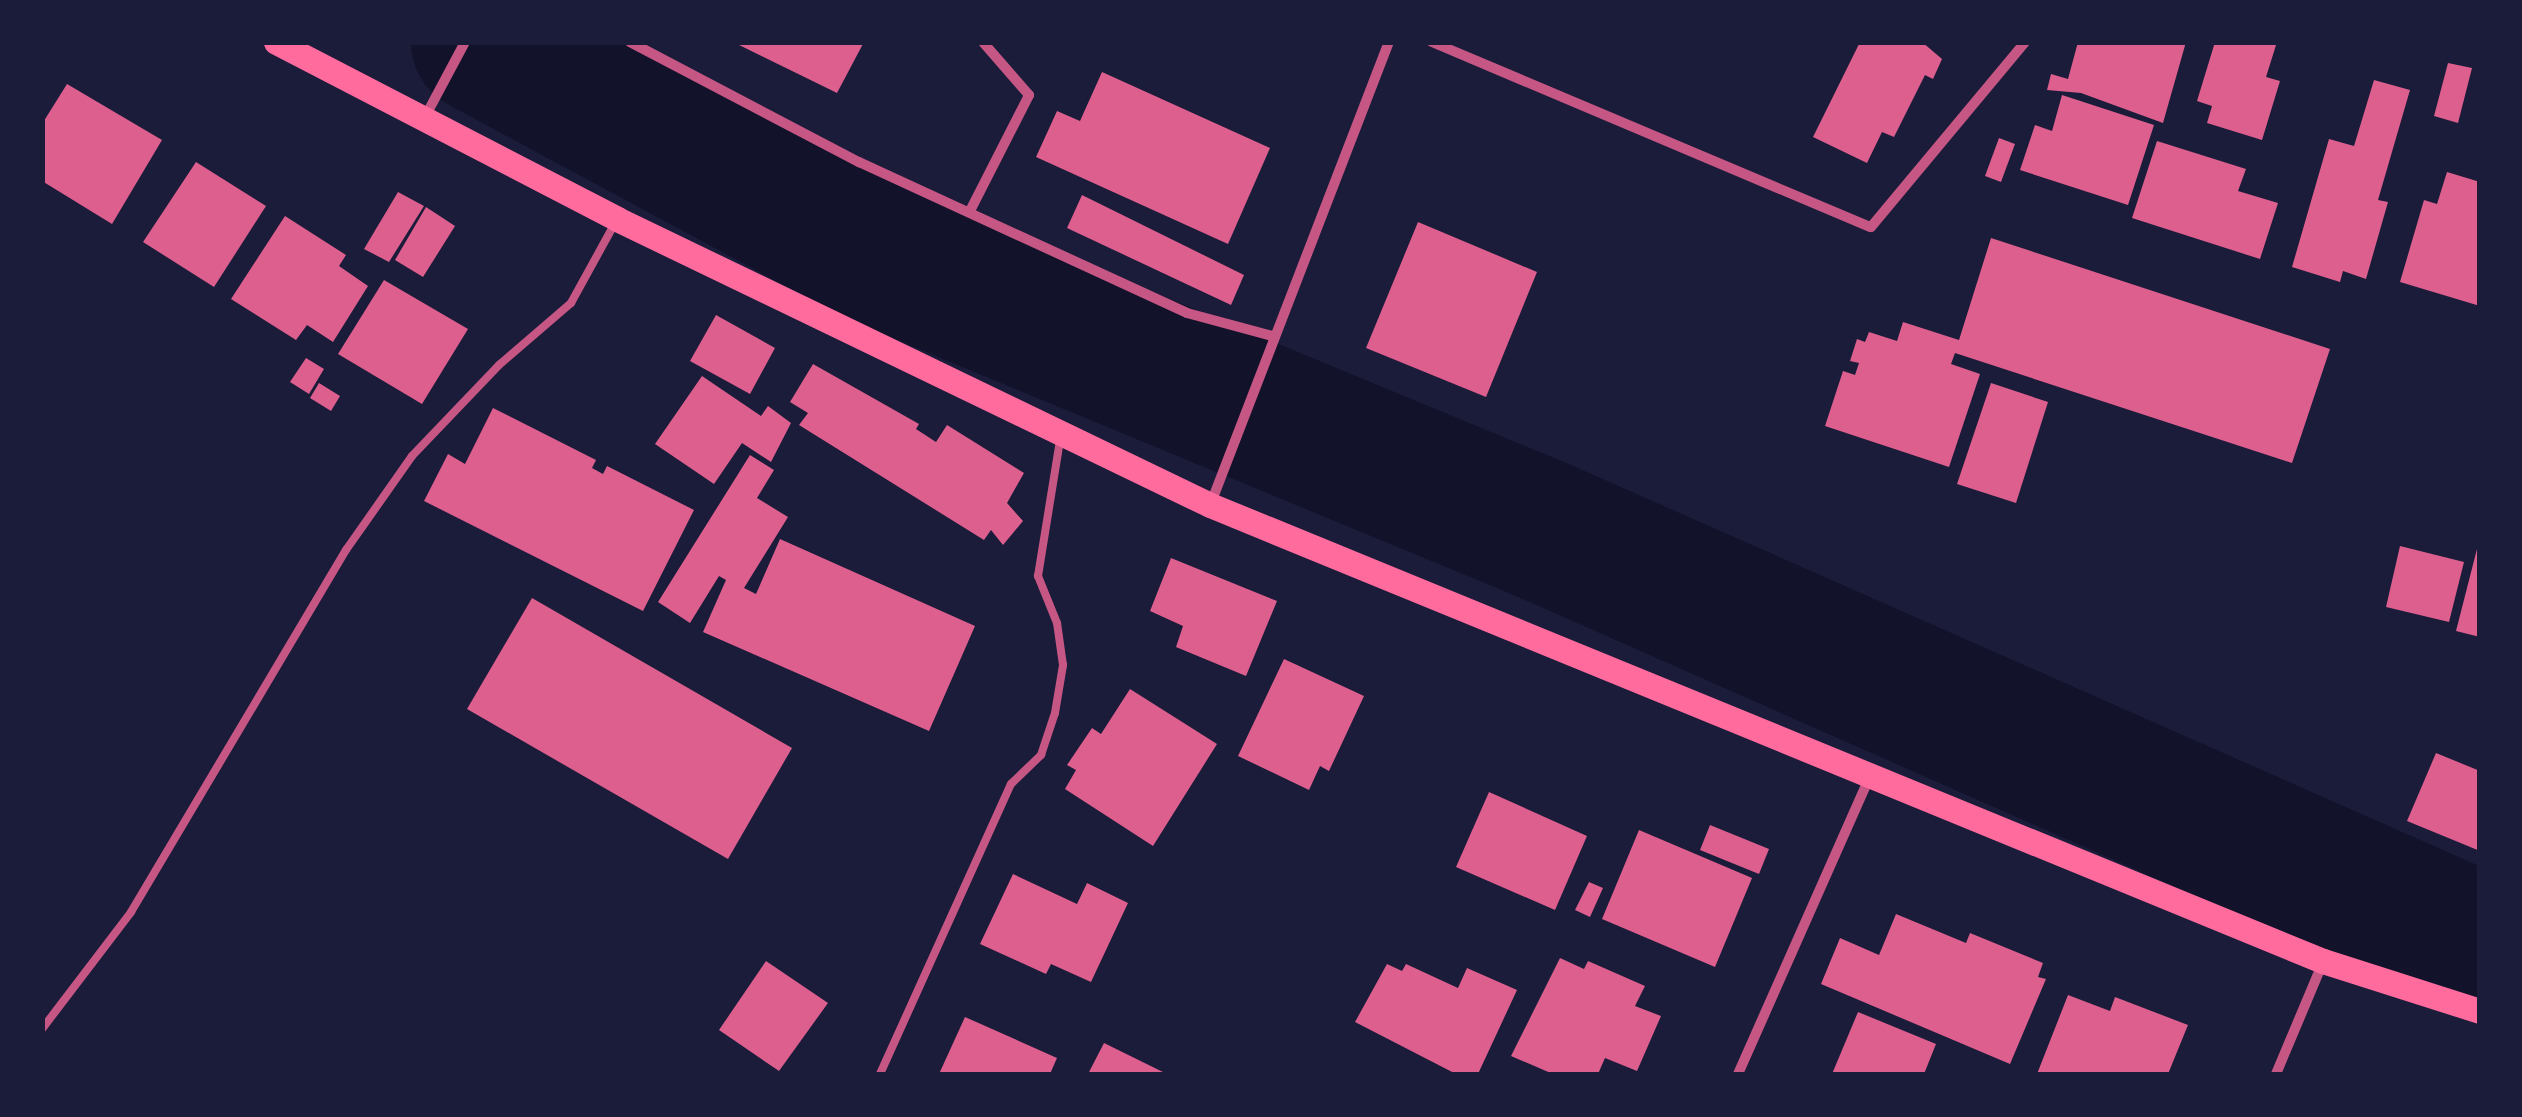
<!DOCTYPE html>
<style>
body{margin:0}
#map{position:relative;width:2522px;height:1117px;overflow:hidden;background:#1b1b3a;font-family:Rubik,sans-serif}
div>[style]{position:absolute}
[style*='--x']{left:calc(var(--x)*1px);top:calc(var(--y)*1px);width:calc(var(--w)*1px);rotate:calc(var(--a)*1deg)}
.river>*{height:142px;margin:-71px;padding:0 71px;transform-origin:71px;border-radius:71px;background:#12122b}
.building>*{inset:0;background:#dd5f8e}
.service>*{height:8px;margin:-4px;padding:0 4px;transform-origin:4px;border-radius:4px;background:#c65784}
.minor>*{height:10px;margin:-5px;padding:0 5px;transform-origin:5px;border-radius:5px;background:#c65784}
.primary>*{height:25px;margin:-12.5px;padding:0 12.5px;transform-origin:12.5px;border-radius:12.5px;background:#ff6b9d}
span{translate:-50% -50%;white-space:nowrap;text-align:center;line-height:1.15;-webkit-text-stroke:8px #1b1b3a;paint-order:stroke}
.frame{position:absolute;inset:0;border:45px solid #1b1b3a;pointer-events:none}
</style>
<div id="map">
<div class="river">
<i style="--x:482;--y:42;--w:447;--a:28.3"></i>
<i style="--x:875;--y:254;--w:720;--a:22.47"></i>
<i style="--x:1540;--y:529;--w:1028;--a:23.82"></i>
</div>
<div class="building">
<i style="clip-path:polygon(733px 42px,864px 42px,837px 93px)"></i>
<i style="clip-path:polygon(1860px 42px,1922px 42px,1942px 59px,1933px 79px,1925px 75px,1894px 137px,1882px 132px,1867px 163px,1813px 137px)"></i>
<i style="clip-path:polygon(2078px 42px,2186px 42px,2163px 123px,2081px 93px,2047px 90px,2051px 74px,2068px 79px)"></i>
<i style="clip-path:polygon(2215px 42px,2277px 42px,2266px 77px,2280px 81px,2262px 140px,2207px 123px,2212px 106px,2197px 101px)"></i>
<i style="clip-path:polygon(2448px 63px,2472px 68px,2458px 123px,2434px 116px)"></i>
<i style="clip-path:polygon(1102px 72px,1270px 148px,1228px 244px,1036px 157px,1057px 111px,1080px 121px)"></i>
<i style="clip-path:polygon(2374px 80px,2410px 90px,2378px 200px,2388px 202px,2366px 279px,2343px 271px,2340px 282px,2292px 267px,2329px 139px,2354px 146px)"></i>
<i style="clip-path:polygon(67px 84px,162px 140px,112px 224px,42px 181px,42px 124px)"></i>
<i style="clip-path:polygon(2062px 95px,2154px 125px,2128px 205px,2020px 170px,2035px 125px,2052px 131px)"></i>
<i style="clip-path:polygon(1999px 138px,2015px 144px,2001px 182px,1985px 176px)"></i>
<i style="clip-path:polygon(2157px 141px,2246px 169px,2238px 191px,2278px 203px,2260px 259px,2132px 218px)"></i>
<i style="clip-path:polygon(196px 162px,266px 206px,214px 287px,143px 242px)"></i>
<i style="clip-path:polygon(2447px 172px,2480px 182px,2480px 306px,2400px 282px,2424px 200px,2437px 204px)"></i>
<i style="clip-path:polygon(398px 192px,424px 206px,389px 262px,364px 249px)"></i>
<i style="clip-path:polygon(1082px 195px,1244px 275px,1231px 305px,1067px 228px)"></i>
<i style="clip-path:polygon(426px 207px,455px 226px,423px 277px,395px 260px)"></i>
<i style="clip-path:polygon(285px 216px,346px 255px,339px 266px,368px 286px,333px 342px,307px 325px,296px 340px,231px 299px)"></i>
<i style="clip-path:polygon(1418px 222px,1537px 272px,1486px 397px,1366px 348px)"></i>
<i style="clip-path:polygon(1991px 238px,2330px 349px,2292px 463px,1955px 353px,1951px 364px,1980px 374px,1949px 467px,1825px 426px,1843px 371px,1855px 375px,1859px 363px,1850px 361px,1857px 339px,1865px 342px,1869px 332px,1897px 341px,1903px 322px,1959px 340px)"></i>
<i style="clip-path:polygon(384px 280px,468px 329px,422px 404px,338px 354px)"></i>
<i style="clip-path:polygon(716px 315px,775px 348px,750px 394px,690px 361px)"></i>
<i style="clip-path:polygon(306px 358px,324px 369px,309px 394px,290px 382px)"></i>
<i style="clip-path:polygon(813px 364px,919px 424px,916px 429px,936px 442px,947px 425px,1024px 473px,1007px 503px,1023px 521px,1003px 545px,991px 530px,984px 540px,799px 425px,808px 413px,790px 402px)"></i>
<i style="clip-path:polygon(702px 376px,761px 416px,768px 406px,791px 423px,771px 462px,742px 443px,714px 484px,655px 444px)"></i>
<i style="clip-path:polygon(319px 383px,340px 396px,331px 411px,310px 398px)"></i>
<i style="clip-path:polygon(1991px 383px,2048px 402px,2016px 503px,1957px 484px)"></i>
<i style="clip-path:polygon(493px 408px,596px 460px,592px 468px,603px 474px,607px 466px,694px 510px,643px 611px,424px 501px,448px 454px,465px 464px)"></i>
<i style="clip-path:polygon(750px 455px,774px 470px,757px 498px,788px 517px,744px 588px,756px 594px,780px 539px,975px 626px,929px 731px,703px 632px,726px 580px,719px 576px,690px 623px,658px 602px)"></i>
<i style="clip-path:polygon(2478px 545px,2480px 545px,2480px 637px,2456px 631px)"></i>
<i style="clip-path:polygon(2400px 546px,2464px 562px,2449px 622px,2386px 607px)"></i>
<i style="clip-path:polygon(1171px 558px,1277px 601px,1246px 676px,1176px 647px,1183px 626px,1150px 611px)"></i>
<i style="clip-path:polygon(532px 598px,792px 748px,728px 859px,467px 709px)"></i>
<i style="clip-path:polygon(1284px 659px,1364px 696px,1329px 771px,1320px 766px,1309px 790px,1238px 756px)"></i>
<i style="clip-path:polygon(1130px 689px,1217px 744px,1153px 846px,1065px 789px,1076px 770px,1067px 765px,1092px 728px,1101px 734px)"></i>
<i style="clip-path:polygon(2436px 753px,2480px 771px,2480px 851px,2407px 821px)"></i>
<i style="clip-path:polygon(1489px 792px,1587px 836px,1555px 910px,1456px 867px)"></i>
<i style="clip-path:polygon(1710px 825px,1769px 849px,1759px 874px,1700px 850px)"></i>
<i style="clip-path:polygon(1639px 830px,1752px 878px,1715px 967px,1602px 919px)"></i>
<i style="clip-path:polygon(1013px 874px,1077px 904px,1087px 883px,1128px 903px,1091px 982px,1051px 964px,1046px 974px,980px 944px)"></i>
<i style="clip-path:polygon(1589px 882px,1603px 888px,1590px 917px,1575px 910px)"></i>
<i style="clip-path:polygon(1896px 914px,1966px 943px,1970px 933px,2043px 963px,2038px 977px,2046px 979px,2010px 1064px,1821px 984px,1840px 938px,1879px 955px)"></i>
<i style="clip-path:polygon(1560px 958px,1584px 969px,1588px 961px,1645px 986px,1635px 1006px,1661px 1016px,1637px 1071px,1605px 1058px,1598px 1074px,1553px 1074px,1511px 1056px)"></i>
<i style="clip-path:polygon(766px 961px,828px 1003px,779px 1071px,719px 1030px)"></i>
<i style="clip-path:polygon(1387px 964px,1402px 971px,1406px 964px,1458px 988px,1467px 968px,1517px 990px,1478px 1074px,1456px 1074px,1355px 1022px)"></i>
<i style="clip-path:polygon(2068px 995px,2110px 1011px,2115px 997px,2188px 1025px,2168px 1074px,2037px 1074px)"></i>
<i style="clip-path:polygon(1858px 1012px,1936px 1044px,1924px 1074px,1832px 1074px)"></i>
<i style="clip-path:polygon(965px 1017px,1057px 1058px,1050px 1074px,939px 1074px)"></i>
<i style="clip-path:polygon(1104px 1043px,1167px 1074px,1088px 1074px)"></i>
</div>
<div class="service">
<i style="--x:42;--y:1029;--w:147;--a:-52.7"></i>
<i style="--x:131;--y:912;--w:421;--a:-59.3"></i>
<i style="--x:346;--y:550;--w:115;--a:-54.9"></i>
<i style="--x:412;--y:456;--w:126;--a:-46.3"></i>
<i style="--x:499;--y:365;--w:95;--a:-40.7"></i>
<i style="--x:571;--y:303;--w:91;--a:-61.2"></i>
<i style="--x:880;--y:1074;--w:318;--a:-65.7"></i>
<i style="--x:1011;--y:784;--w:42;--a:-44"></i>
<i style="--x:1041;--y:755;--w:44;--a:-71.6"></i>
<i style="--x:1055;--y:713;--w:49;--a:-80.5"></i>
<i style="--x:1063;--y:665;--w:42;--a:-98.1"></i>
<i style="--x:1057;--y:623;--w:51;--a:-112"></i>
<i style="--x:1038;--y:576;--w:138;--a:-80.8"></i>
</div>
<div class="minor">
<i style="--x:630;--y:42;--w:259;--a:27.7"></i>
<i style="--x:859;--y:162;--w:361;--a:24.7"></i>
<i style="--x:1187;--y:313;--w:88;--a:15.1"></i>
<i style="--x:1432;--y:42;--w:476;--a:22.9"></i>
<i style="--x:1871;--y:227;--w:241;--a:-50.2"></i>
<i style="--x:425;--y:117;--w:85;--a:-61.9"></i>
<i style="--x:971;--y:209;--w:128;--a:-63"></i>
<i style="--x:1029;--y:95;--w:70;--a:-131"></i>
<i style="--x:1211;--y:503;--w:494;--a:-68.9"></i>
<i style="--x:1738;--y:1074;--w:324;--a:-66.1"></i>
<i style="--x:2276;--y:1074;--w:121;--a:-67.2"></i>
</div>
<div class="primary">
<i style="--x:276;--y:42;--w:384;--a:27.4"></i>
<i style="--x:617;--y:219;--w:658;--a:25.75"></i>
<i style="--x:1210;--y:505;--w:1203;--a:22.28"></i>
<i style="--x:2323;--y:961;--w:165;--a:17.7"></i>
</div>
<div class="frame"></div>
</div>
